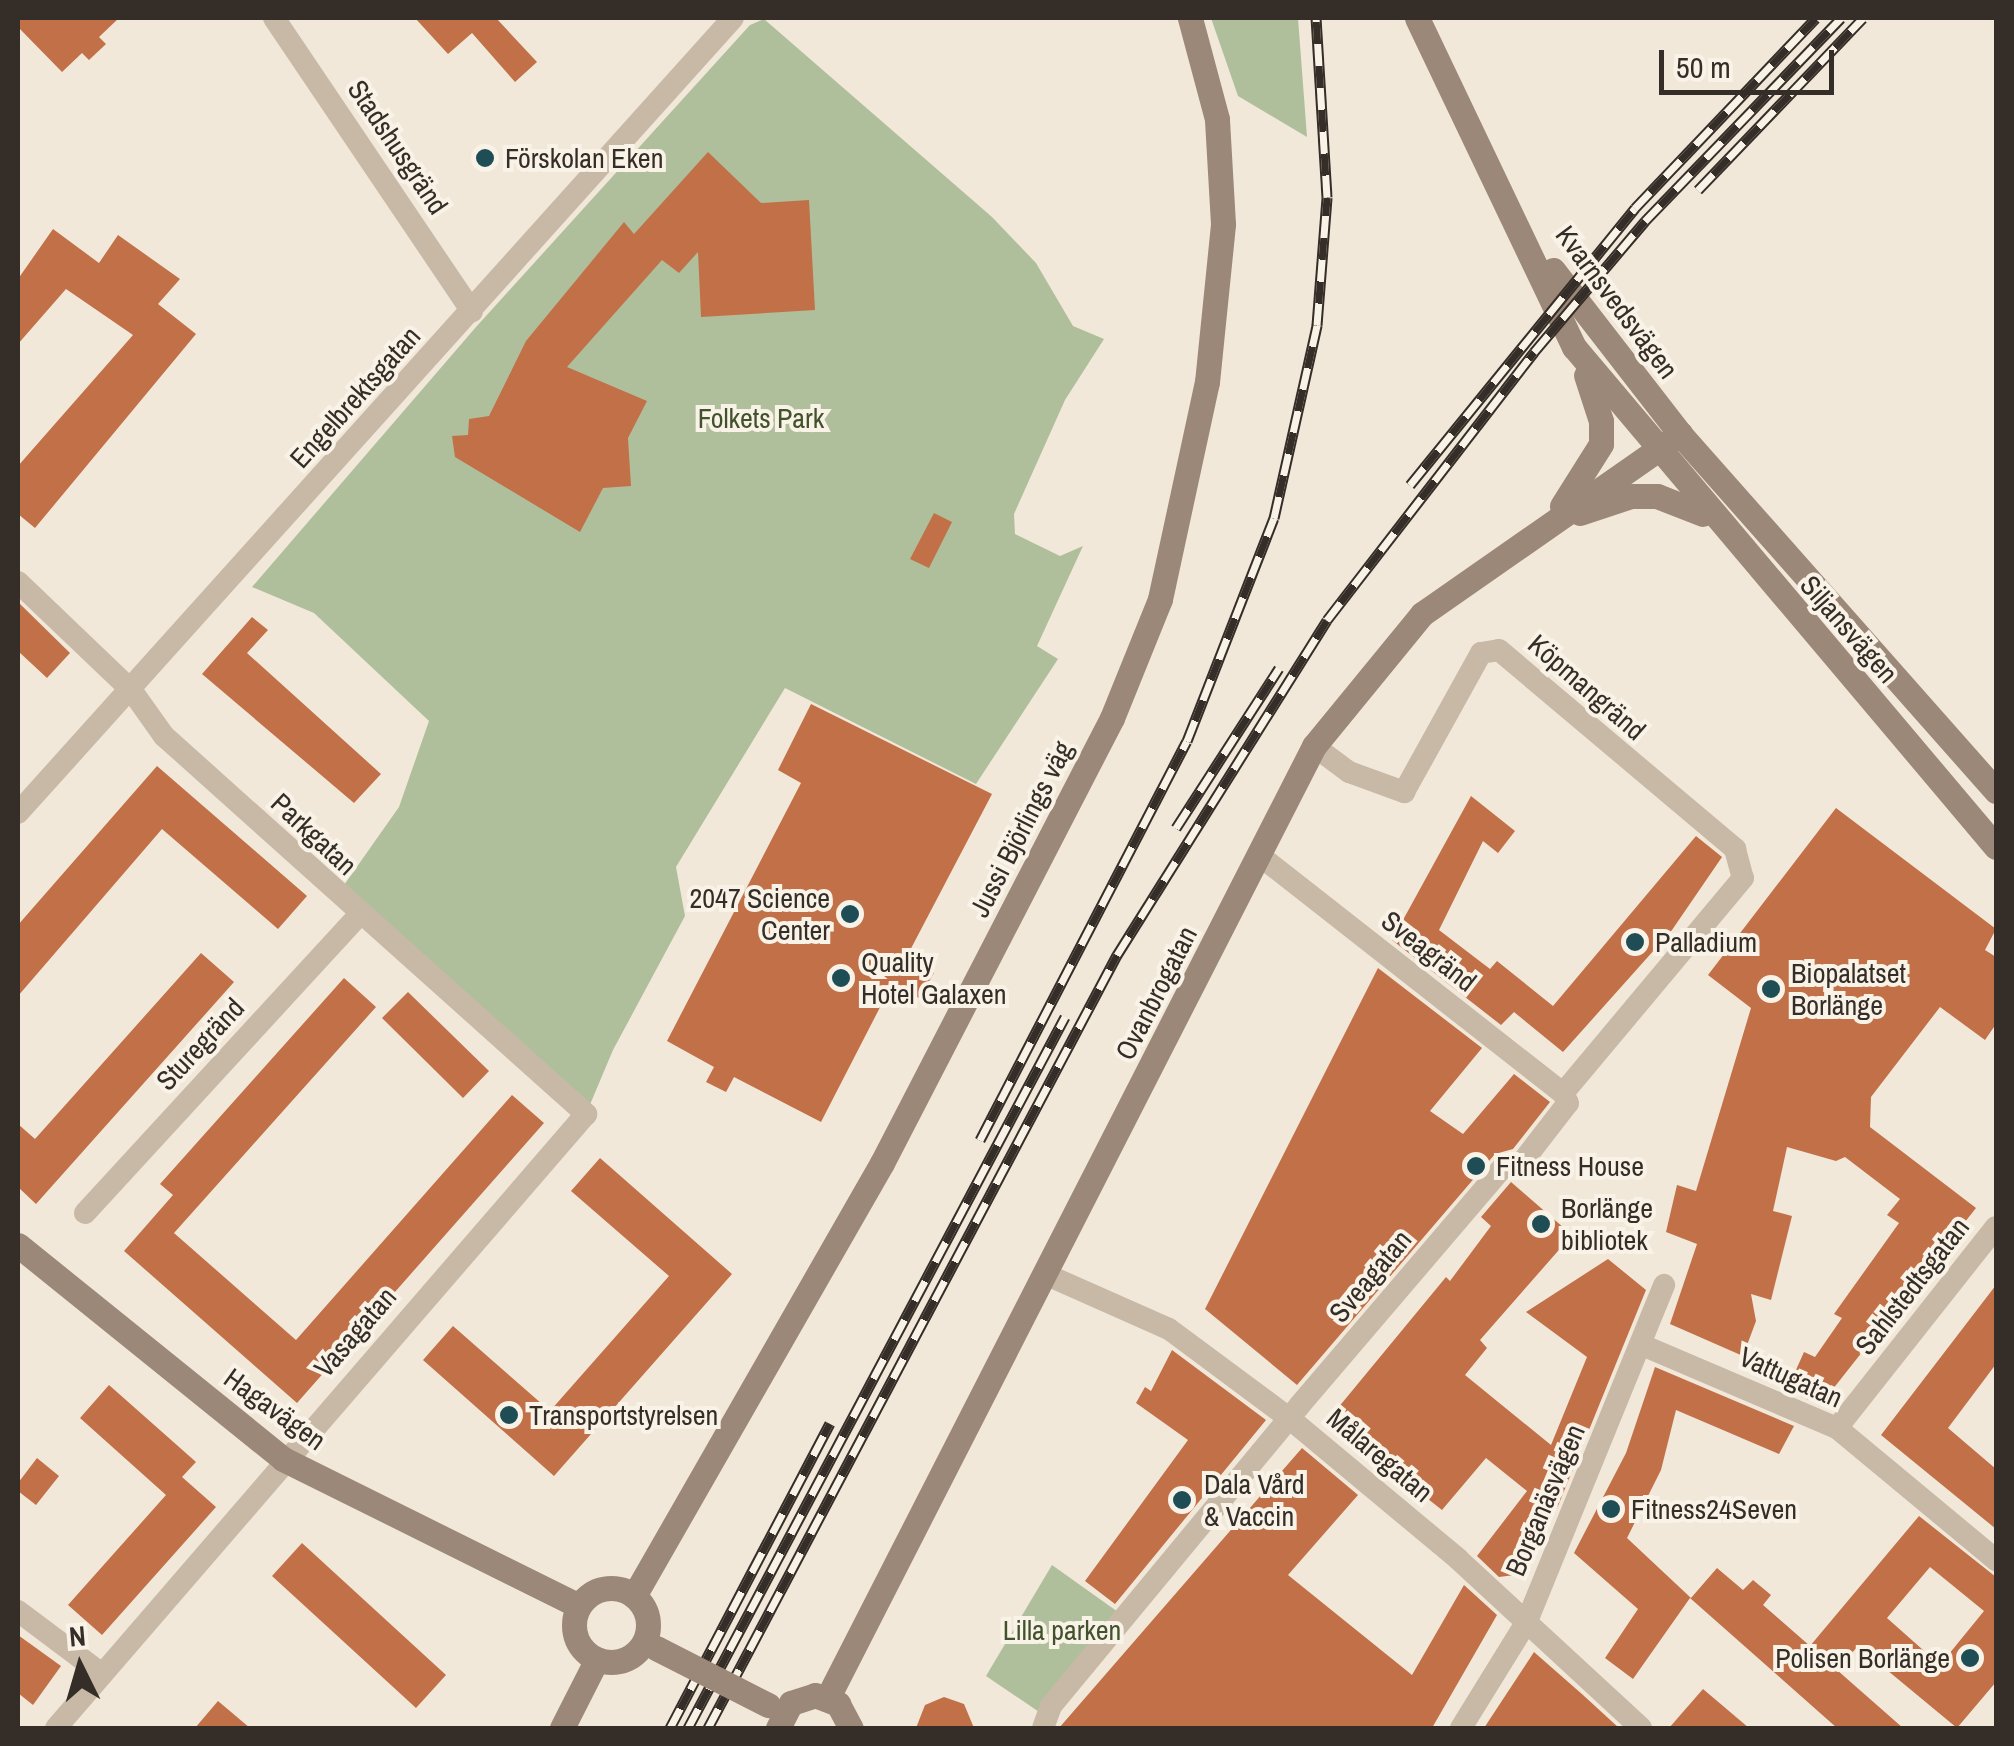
<!DOCTYPE html>
<meta charset="utf-8">
<style>
body{margin:0}
#map{position:relative;width:2014px;height:1746px;overflow:hidden;background:#f1e8da;font-family:"Archivo Narrow",sans-serif}
div>[style]{position:absolute}
[style*='--x']{left:calc(var(--x)*1px);top:calc(var(--y)*1px);width:calc(var(--w)*1px);rotate:calc(var(--a)*1deg)}
.green>*{inset:0;background:#b0bf9b}
.building>*{inset:0;background:#c27047}
.street>*{height:22px;margin:-11px;padding:0 11px;transform-origin:11px;border-radius:11px;background:#c8b9a7}
.secondary>*{height:25px;margin:-12.5px;padding:0 12.5px;transform-origin:12.5px;border-radius:12.5px;background:#9c8878}
.secondary>.ring{margin:-12.5px;padding:0;box-sizing:content-box;background:none;border:25px solid #9c8878;border-radius:50%}
.rail>*{height:11px;margin-top:-5.5px;transform-origin:0;background:repeating-linear-gradient(90deg,#f9f2e7 0 22px,#352d27 0 44px);box-sizing:border-box;border-block:2px solid #352d27}
.secondary-bridge>*{height:25px;margin:-12.5px;padding:0 12.5px;transform-origin:12.5px;border-radius:12.5px;background:#9c8878}
.dots>*{width:28px;height:28px;translate:-50% -50%;box-sizing:border-box;border:5px solid #f9f2e7;border-radius:50%}
span{translate:-50% -50%;white-space:nowrap;text-align:center;line-height:1.15;-webkit-text-stroke:8px #f9f2e7;paint-order:stroke}
.street-label{font-size:28px;color:#352d27}
.poi-label{font-size:28px;color:#352d27}
.left{translate:0 -50%;text-align:left}
.right{translate:-100% -50%;text-align:right}
.park-label{font-size:28px;color:#41522c}
.frame{position:absolute;inset:0;border:20px solid #352d27;pointer-events:none}
.north{position:absolute;left:30px;top:1616px;width:100px;height:100px;-webkit-text-stroke:8px #f9f2e7;paint-order:stroke;rotate:355deg;font-size:28px;font-weight:700;line-height:40px;text-align:center;color:#352d27}
.north::after{content:'';display:block;margin:auto;width:35px;height:45px;background:#352d27;clip-path:polygon(50% 0,100% 100%,50% 72%,0 100%)}
.scale{position:absolute;left:1659px;top:50px;width:175px;height:45px;box-sizing:border-box;border:5px solid #352d27;border-top:0;padding-left:12px;font-size:30px;line-height:35px;white-space:nowrap;color:#352d27;-webkit-text-stroke:8px #f9f2e7;paint-order:stroke}
</style>
<div id="map">
<div class="green">
<i style="clip-path:polygon(1211px 18px,1298px 18px,1307px 137px,1238px 96px)"></i>
<i style="clip-path:polygon(764px 19px,992px 217px,1036px 263px,1073px 326px,1104px 339px,1065px 400px,1014px 514px,1015px 534px,1060px 556px,1083px 546px,1037px 646px,1058px 659px,976px 784px,785px 688px,676px 867px,685px 916px,613px 1050px,586px 1114px,337px 895px,399px 807px,429px 721px,314px 613px,252px 587px,476px 327px,750px 25px)"></i>
<i style="clip-path:polygon(1052px 1565px,1125px 1617px,1045px 1716px,986px 1676px)"></i>
</div>
<div class="building">
<i style="clip-path:polygon(18px 18px,119px 18px,99px 37px,106px 44px,89px 60px,82px 53px,62px 72px,18px 27px)"></i>
<i style="clip-path:polygon(415px 18px,496px 18px,537px 62px,515px 82px,472px 33px,448px 54px)"></i>
<i style="clip-path:polygon(708px 152px,761px 203px,809px 200px,815px 310px,701px 317px,698px 252px,679px 273px,662px 260px,567px 367px,647px 401px,628px 438px,631px 486px,603px 488px,580px 532px,455px 457px,452px 436px,468px 435px,469px 419px,489px 416px,526px 341px,624px 222px,634px 234px)"></i>
<i style="clip-path:polygon(53px 229px,99px 263px,118px 235px,180px 279px,158px 304px,196px 334px,35px 528px,18px 514px,18px 466px,133px 335px,66px 289px,18px 344px,18px 279px)"></i>
<i style="clip-path:polygon(934px 513px,952px 522px,929px 568px,910px 559px)"></i>
<i style="clip-path:polygon(18px 602px,70px 653px,47px 678px,18px 651px)"></i>
<i style="clip-path:polygon(252px 617px,268px 630px,247px 653px,381px 774px,354px 803px,202px 674px)"></i>
<i style="clip-path:polygon(811px 704px,992px 794px,906px 958px,934px 973px,919px 998px,892px 984px,821px 1122px,734px 1077px,726px 1092px,706px 1082px,714px 1067px,667px 1041px,801px 783px,778px 770px)"></i>
<i style="clip-path:polygon(157px 766px,307px 896px,278px 929px,162px 829px,18px 996px,18px 925px)"></i>
<i style="clip-path:polygon(1471px 796px,1515px 831px,1498px 853px,1483px 841px,1439px 930px,1490px 969px,1497px 961px,1553px 1006px,1696px 836px,1722px 857px,1672px 930px,1563px 1052px,1514px 1012px,1501px 1025px,1392px 940px)"></i>
<i style="clip-path:polygon(1836px 808px,1996px 929px,1985px 950px,1996px 957px,1996px 1024px,1985px 1040px,1940px 1007px,1871px 1097px,1870px 1127px,1976px 1208px,1825px 1399px,1813px 1393px,1809px 1400px,1787px 1390px,1804px 1352px,1815px 1357px,1842px 1318px,1834px 1314px,1899px 1223px,1887px 1215px,1900px 1199px,1845px 1157px,1836px 1161px,1787px 1147px,1773px 1211px,1792px 1216px,1771px 1300px,1751px 1294px,1756px 1321px,1743px 1356px,1670px 1324px,1697px 1244px,1666px 1232px,1677px 1185px,1696px 1191px,1751px 1008px,1708px 975px)"></i>
<i style="clip-path:polygon(201px 953px,234px 982px,36px 1204px,18px 1187px,18px 1124px,35px 1139px)"></i>
<i style="clip-path:polygon(1378px 968px,1482px 1048px,1430px 1111px,1463px 1134px,1514px 1074px,1550px 1102px,1513px 1149px,1495px 1154px,1297px 1385px,1205px 1309px)"></i>
<i style="clip-path:polygon(344px 978px,376px 1007px,174px 1233px,296px 1340px,512px 1095px,544px 1123px,297px 1403px,124px 1251px,173px 1195px,160px 1184px)"></i>
<i style="clip-path:polygon(408px 992px,489px 1071px,463px 1098px,382px 1018px)"></i>
<i style="clip-path:polygon(600px 1158px,732px 1274px,554px 1476px,423px 1360px,453px 1326px,550px 1411px,669px 1276px,571px 1191px)"></i>
<i style="clip-path:polygon(1511px 1182px,1572px 1235px,1480px 1340px,1487px 1348px,1465px 1375px,1551px 1445px,1587px 1357px,1526px 1312px,1608px 1259px,1646px 1290px,1558px 1506px,1515px 1575px,1499px 1577px,1477px 1556px,1527px 1491px,1486px 1458px,1442px 1510px,1328px 1420px,1446px 1277px,1450px 1281px,1491px 1226px,1481px 1217px)"></i>
<i style="clip-path:polygon(1996px 1285px,1996px 1364px,1948px 1428px,1996px 1469px,1996px 1529px,1881px 1435px)"></i>
<i style="clip-path:polygon(1172px 1350px,1266px 1420px,1115px 1604px,1085px 1581px,1188px 1440px,1136px 1403px,1145px 1387px,1151px 1391px)"></i>
<i style="clip-path:polygon(evenodd,1655px 1367px,1794px 1426px,1779px 1454px,1676px 1410px,1661px 1470px,1627px 1538px,1691px 1598px,1717px 1568px,1743px 1590px,1753px 1580px,1771px 1595px,1763px 1605px,1810px 1646px,1919px 1516px,1996px 1577px,1996px 1682px,1957px 1728px,1858px 1646px,1837px 1670px,1903px 1728px,1837px 1728px,1690px 1598px,1633px 1679px,1605px 1658px,1638px 1609px,1574px 1553px,1626px 1453px,1655px 1367px,1930px 1567px,1984px 1611px,1940px 1665px,1887px 1618px,1930px 1567px)"></i>
<i style="clip-path:polygon(109px 1385px,196px 1462px,182px 1477px,216px 1507px,102px 1635px,68px 1605px,166px 1495px,80px 1418px)"></i>
<i style="clip-path:polygon(1302px 1448px,1358px 1495px,1288px 1575px,1412px 1675px,1464px 1585px,1497px 1615px,1432px 1728px,1059px 1728px)"></i>
<i style="clip-path:polygon(37px 1458px,59px 1476px,36px 1505px,18px 1491px,18px 1483px)"></i>
<i style="clip-path:polygon(302px 1543px,446px 1675px,416px 1708px,272px 1576px)"></i>
<i style="clip-path:polygon(18px 1635px,61px 1666px,33px 1705px,18px 1693px)"></i>
<i style="clip-path:polygon(1534px 1652px,1583px 1695px,1619px 1728px,1484px 1728px)"></i>
<i style="clip-path:polygon(1703px 1689px,1749px 1728px,1669px 1728px)"></i>
<i style="clip-path:polygon(944px 1697px,964px 1704px,974px 1728px,916px 1728px,925px 1705px)"></i>
<i style="clip-path:polygon(218px 1701px,250px 1728px,195px 1728px)"></i>
</div>
<div class="street">
<i style="--x:274;--y:18;--w:354;--a:56"></i>
<i style="--x:18;--y:582;--w:158;--a:43.7"></i>
<i style="--x:132;--y:691;--w:55;--a:54.6"></i>
<i style="--x:164;--y:736;--w:567;--a:41.85"></i>
<i style="--x:586;--y:1114;--w:811;--a:130.8"></i>
<i style="--x:1314;--y:746;--w:44;--a:36.6"></i>
<i style="--x:1349;--y:772;--w:59;--a:20"></i>
<i style="--x:1404;--y:792;--w:159;--a:-61"></i>
<i style="--x:1481;--y:653;--w:18;--a:-9"></i>
<i style="--x:1499;--y:650;--w:309;--a:40.1"></i>
<i style="--x:1735;--y:849;--w:30;--a:75"></i>
<i style="--x:1743;--y:878;--w:280;--a:129.9"></i>
<i style="--x:18;--y:813;--w:1069;--a:-48.03"></i>
<i style="--x:1259;--y:855;--w:386;--a:38.1"></i>
<i style="--x:85;--y:1213;--w:403;--a:-47.4"></i>
<i style="--x:1047;--y:1275;--w:133;--a:23.9"></i>
<i style="--x:1169;--y:1329;--w:149;--a:36.6"></i>
<i style="--x:1289;--y:1418;--w:220;--a:39.8"></i>
<i style="--x:1458;--y:1559;--w:249;--a:42.7"></i>
<i style="--x:1642;--y:1345;--w:212;--a:23.1"></i>
<i style="--x:1837;--y:1428;--w:207;--a:39.7"></i>
<i style="--x:1837;--y:1428;--w:256;--a:-51.7"></i>
<i style="--x:18;--y:1611;--w:105;--a:36.9"></i>
<i style="--x:1043;--y:1728;--w:23;--a:-70"></i>
<i style="--x:1051;--y:1706;--w:389;--a:-50.4"></i>
<i style="--x:1299;--y:1406;--w:318;--a:-49.5"></i>
<i style="--x:1506;--y:1164;--w:14;--a:4"></i>
<i style="--x:1520;--y:1165;--w:78;--a:-52.3"></i>
<i style="--x:1568;--y:1103;--w:11;--a:-117"></i>
<i style="--x:1461;--y:1728;--w:126;--a:-58.3"></i>
<i style="--x:1527;--y:1621;--w:363;--a:-67.8"></i>
</div>
<div class="secondary">
<i style="--x:1417;--y:18;--w:365;--a:64.5"></i>
<i style="--x:1574;--y:347;--w:654;--a:49.84"></i>
<i style="--x:1553;--y:270;--w:207;--a:52.2"></i>
<i style="--x:1680;--y:434;--w:477;--a:48.5"></i>
<i style="--x:1562;--y:506;--w:73;--a:-57.8"></i>
<i style="--x:1601;--y:444;--w:23;--a:-90"></i>
<i style="--x:1601;--y:421;--w:48;--a:-108.1"></i>
<i style="--x:1580;--y:513;--w:54;--a:-18.4"></i>
<i style="--x:1631;--y:496;--w:26;--a:0"></i>
<i style="--x:1657;--y:496;--w:49;--a:21.4"></i>
<i style="--x:18;--y:1245;--w:341;--a:38.9"></i>
<i style="--x:283;--y:1459;--w:330;--a:26.4"></i>
<i class="ring" style="left:574px;top:1588px;width:49px;height:49px"></i>
<i style="--x:634;--y:1596;--w:499;--a:-60.2"></i>
<i style="--x:882;--y:1163;--w:501;--a:-62.67"></i>
<i style="--x:1112;--y:718;--w:128;--a:-68"></i>
<i style="--x:1160;--y:599;--w:222;--a:-77.8"></i>
<i style="--x:1207;--y:382;--w:159;--a:-84.2"></i>
<i style="--x:1223;--y:224;--w:105;--a:-93.3"></i>
<i style="--x:1217;--y:119;--w:105;--a:-105"></i>
<i style="--x:828;--y:1697;--w:1068;--a:-62.93"></i>
<i style="--x:1314;--y:746;--w:171;--a:-50.7"></i>
<i style="--x:1422;--y:614;--w:315;--a:-34.9"></i>
<i style="--x:562;--y:1728;--w:77;--a:-63.1"></i>
<i style="--x:778;--y:1728;--w:28;--a:-63"></i>
<i style="--x:791;--y:1703;--w:25;--a:-18"></i>
<i style="--x:815;--y:1695;--w:25;--a:21"></i>
<i style="--x:838;--y:1704;--w:27;--a:62"></i>
</div>
<div class="rail">
<i style="--x:1698;--y:190;--w:238;--a:-46.2"></i>
<i style="--x:1410;--y:485;--w:357;--a:-50.9"></i>
<i style="--x:1635;--y:208;--w:262;--a:-46.4"></i>
<i style="--x:1176;--y:828;--w:190;--a:-57.2"></i>
<i style="--x:980;--y:1140;--w:449;--a:-62.6"></i>
<i style="--x:1187;--y:741;--w:239;--a:-68.7"></i>
<i style="--x:1274;--y:518;--w:198;--a:-77.4"></i>
<i style="--x:1317;--y:325;--w:128;--a:-85.5"></i>
<i style="--x:1327;--y:197;--w:179;--a:-93.5"></i>
<i style="--x:670;--y:1728;--w:344;--a:-62.3"></i>
<i style="--x:688;--y:1728;--w:805;--a:-62.07"></i>
<i style="--x:708;--y:1728;--w:875;--a:-62.12"></i>
<i style="--x:1117;--y:955;--w:395;--a:-57.9"></i>
<i style="--x:1327;--y:620;--w:339;--a:-52.3"></i>
<i style="--x:1534;--y:352;--w:172;--a:-49.7"></i>
<i style="--x:1645;--y:221;--w:282;--a:-46"></i>
</div>
<div class="secondary-bridge">
<i style="--x:656;--y:1648;--w:126;--a:27"></i>
</div>
<div class="dots">
<i style="left:485px;top:158px;background:#1e4d55"></i>
<i style="left:850px;top:914px;background:#1e4d55"></i>
<i style="left:1635px;top:942px;background:#1e4d55"></i>
<i style="left:841px;top:978px;background:#1e4d55"></i>
<i style="left:1771px;top:989px;background:#1e4d55"></i>
<i style="left:1476px;top:1166px;background:#1e4d55"></i>
<i style="left:1541px;top:1224px;background:#1e4d55"></i>
<i style="left:509px;top:1415px;background:#1e4d55"></i>
<i style="left:1182px;top:1500px;background:#1e4d55"></i>
<i style="left:1611px;top:1509px;background:#1e4d55"></i>
<i style="left:1970px;top:1658px;background:#1e4d55"></i>
</div>
<div class="street-label">
<span style="left:398px;top:147px;rotate:56deg">Stadshusgränd</span>
<span style="left:1617px;top:302px;rotate:53deg">Kvarnsvedsvägen</span>
<span style="left:355px;top:397px;rotate:-48deg">Engelbrektsgatan</span>
<span style="left:1849px;top:629px;rotate:49deg">Siljansvägen</span>
<span style="left:1587px;top:687px;rotate:41deg">Köpmangränd</span>
<span style="left:1021px;top:829px;rotate:-63deg">Jussi Björlings väg</span>
<span style="left:314px;top:834px;rotate:43deg">Parkgatan</span>
<span style="left:1429px;top:951px;rotate:38deg">Sveagränd</span>
<span style="left:1156px;top:993px;rotate:-63deg">Ovanbrogatan</span>
<span style="left:200px;top:1044px;rotate:-47deg">Sturegränd</span>
<span style="left:1370px;top:1276px;rotate:-50deg">Sveagatan</span>
<span style="left:1912px;top:1286px;rotate:-52deg">Sahlstedtsgatan</span>
<span style="left:355px;top:1332px;rotate:-49deg">Vasagatan</span>
<span style="left:1791px;top:1377px;rotate:24deg">Vattugatan</span>
<span style="left:275px;top:1409px;rotate:36deg">Hagavägen</span>
<span style="left:1380px;top:1455px;rotate:40deg">Målaregatan</span>
<span style="left:1545px;top:1500px;rotate:-67deg">Borganäsvägen</span>
</div>
<div class="poi-label">
<span class="left" style="left:505px;top:158px">Förskolan Eken</span>
<span class="right" style="left:830px;top:914px">2047 Science<br>Center</span>
<span class="left" style="left:1655px;top:942px">Palladium</span>
<span class="left" style="left:861px;top:978px">Quality<br>Hotel Galaxen</span>
<span class="left" style="left:1791px;top:989px">Biopalatset<br>Borlänge</span>
<span class="left" style="left:1496px;top:1166px">Fitness House</span>
<span class="left" style="left:1561px;top:1224px">Borlänge<br>bibliotek</span>
<span class="left" style="left:529px;top:1415px">Transportstyrelsen</span>
<span class="left" style="left:1204px;top:1500px">Dala Vård<br>&amp; Vaccin</span>
<span class="left" style="left:1631px;top:1509px">Fitness24Seven</span>
<span class="right" style="left:1950px;top:1658px">Polisen Borlänge</span>
</div>
<div class="park-label">
<span style="left:761px;top:418px">Folkets Park</span>
<span style="left:1062px;top:1630px">Lilla parken</span>
</div>
<div class="frame"></div>
<div class="north">N</div>
<div class="scale">50 m</div>
</div>
